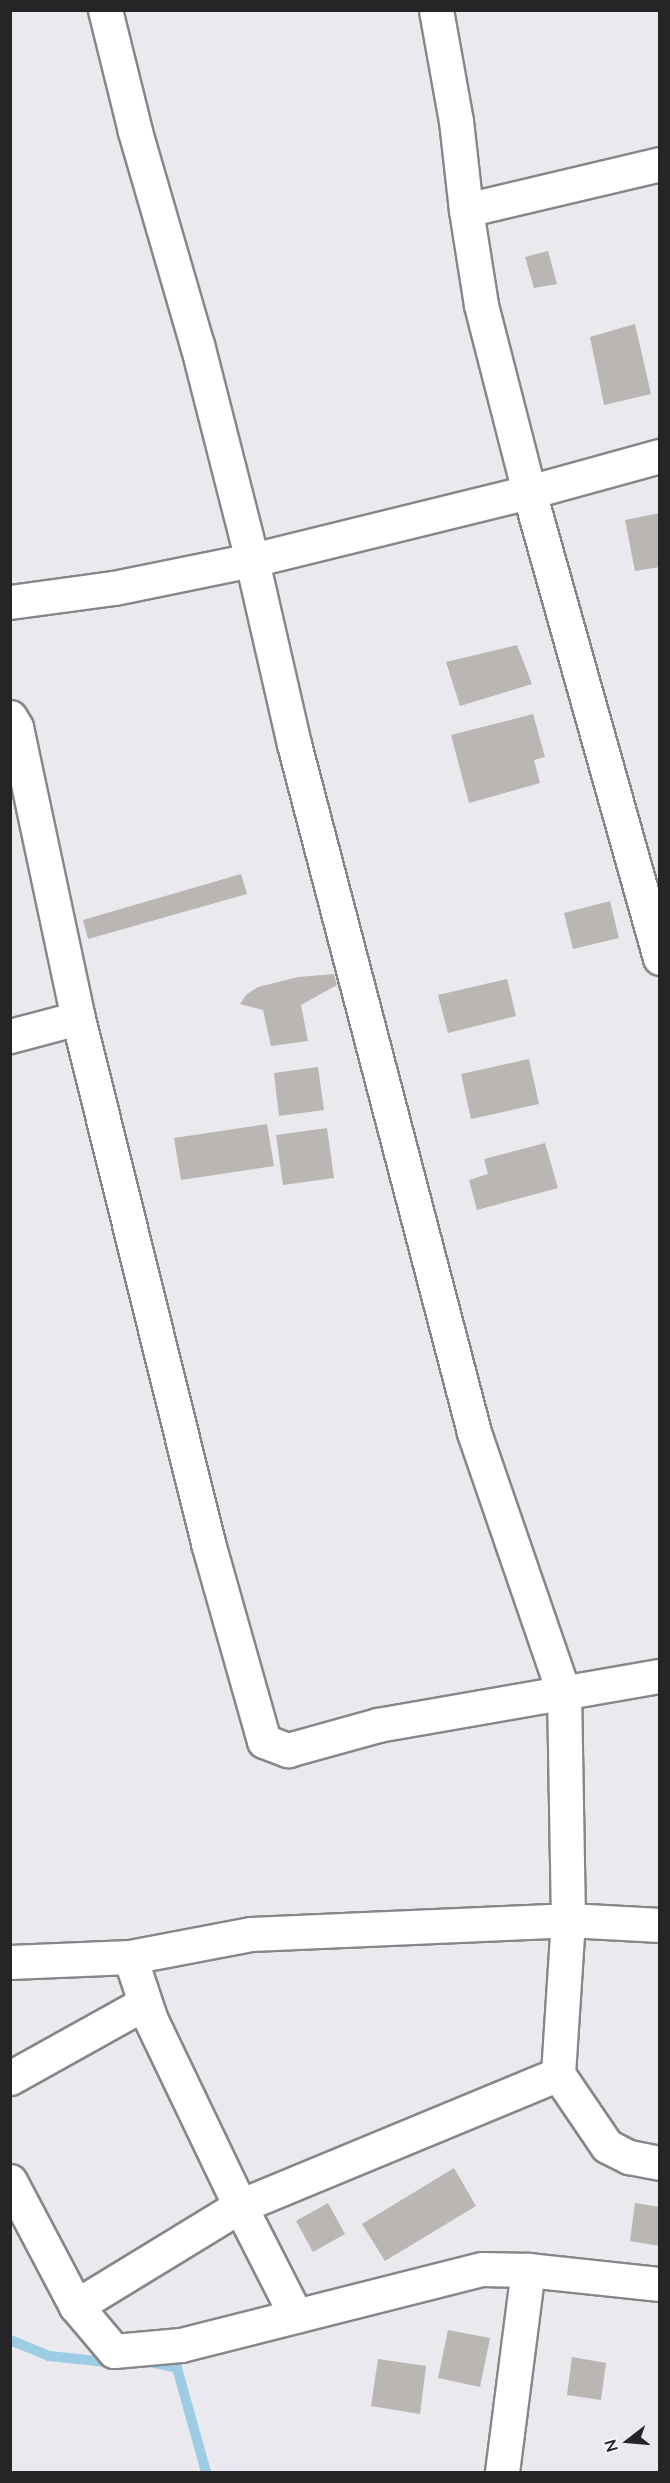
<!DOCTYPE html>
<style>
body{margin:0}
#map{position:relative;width:670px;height:2483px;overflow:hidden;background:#eae9ed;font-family:Mulish,sans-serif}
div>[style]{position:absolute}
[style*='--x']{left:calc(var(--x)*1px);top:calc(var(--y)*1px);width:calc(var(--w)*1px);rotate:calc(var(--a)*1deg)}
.stream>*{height:10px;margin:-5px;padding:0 5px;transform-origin:5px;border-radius:5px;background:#9dcde5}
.building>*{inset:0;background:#b9b6b3}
.roads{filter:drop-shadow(2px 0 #878689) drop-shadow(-2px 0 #878689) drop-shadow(0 2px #878689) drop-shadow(0 -2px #878689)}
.street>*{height:33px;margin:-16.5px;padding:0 16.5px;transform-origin:16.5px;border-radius:16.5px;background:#fff}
span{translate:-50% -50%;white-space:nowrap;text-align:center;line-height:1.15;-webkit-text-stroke:6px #f8f6fa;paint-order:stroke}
.frame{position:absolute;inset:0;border:12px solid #252426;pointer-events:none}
.north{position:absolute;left:598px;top:2411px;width:60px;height:60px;-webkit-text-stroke:4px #f8f6fa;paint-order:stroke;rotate:254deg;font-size:16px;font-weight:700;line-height:24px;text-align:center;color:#252426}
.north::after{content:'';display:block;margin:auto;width:21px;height:27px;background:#252426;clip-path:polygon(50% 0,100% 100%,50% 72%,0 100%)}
</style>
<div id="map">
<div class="stream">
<i style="--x:10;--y:2340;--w:42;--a:22.3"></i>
<i style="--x:49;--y:2356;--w:68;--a:5.9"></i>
<i style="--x:145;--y:2361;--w:33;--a:12"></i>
<i style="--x:177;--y:2368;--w:108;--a:74.4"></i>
</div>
<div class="building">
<i style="clip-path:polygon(548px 251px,557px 284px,534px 288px,525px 257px)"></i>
<i style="clip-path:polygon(635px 324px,651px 394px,604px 405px,590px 337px)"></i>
<i style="clip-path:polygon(660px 513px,660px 567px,635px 571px,625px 520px)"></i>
<i style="clip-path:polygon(517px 645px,532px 684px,460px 706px,446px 662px)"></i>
<i style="clip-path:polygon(533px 714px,545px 757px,534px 760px,540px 783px,469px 803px,451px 735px)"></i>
<i style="clip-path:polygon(241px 874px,247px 894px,88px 939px,83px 920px)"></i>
<i style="clip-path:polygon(610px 901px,619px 938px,573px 949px,564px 913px)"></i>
<i style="clip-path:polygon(334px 974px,337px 985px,301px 1005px,308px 1041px,271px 1046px,263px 1010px,240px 1004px,247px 994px,258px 987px,298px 977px)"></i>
<i style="clip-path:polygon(507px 979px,516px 1016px,448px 1033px,438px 995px)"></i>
<i style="clip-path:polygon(529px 1059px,539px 1104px,471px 1119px,461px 1074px)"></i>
<i style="clip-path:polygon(318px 1067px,324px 1110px,279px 1116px,274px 1073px)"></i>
<i style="clip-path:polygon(267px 1124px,274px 1166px,181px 1180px,174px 1138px)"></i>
<i style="clip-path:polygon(327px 1128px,334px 1178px,283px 1185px,276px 1135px)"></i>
<i style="clip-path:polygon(545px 1143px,558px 1188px,477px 1210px,469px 1180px,488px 1174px,484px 1159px)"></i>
<i style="clip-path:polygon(454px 2168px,476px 2206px,385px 2261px,362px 2224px)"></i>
<i style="clip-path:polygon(328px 2203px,345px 2234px,313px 2252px,296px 2221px)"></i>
<i style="clip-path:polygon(635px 2203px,660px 2207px,660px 2246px,630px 2241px)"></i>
<i style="clip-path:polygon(448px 2330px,490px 2338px,480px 2387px,438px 2378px)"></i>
<i style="clip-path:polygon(572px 2357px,606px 2363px,601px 2400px,567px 2395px)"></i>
<i style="clip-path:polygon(378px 2359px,426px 2366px,420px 2414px,371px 2406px)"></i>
</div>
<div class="roads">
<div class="street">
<i style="--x:436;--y:10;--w:113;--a:79.8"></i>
<i style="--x:456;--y:121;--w:90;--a:83.6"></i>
<i style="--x:466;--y:210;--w:96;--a:81"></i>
<i style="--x:481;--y:305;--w:193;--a:75.6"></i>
<i style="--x:529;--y:492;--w:484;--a:74.3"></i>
<i style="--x:466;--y:210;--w:199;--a:-13.3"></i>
<i style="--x:10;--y:602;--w:105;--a:-7.7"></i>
<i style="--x:114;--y:588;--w:141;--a:-11.5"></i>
<i style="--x:252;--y:560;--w:285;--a:-13.8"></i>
<i style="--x:529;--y:492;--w:136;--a:-15.4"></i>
<i style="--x:10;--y:717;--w:12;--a:59"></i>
<i style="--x:16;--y:727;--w:298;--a:78"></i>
<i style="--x:78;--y:1018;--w:541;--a:76.09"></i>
<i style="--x:208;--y:1543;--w:206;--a:74.2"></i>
<i style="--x:264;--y:1741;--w:26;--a:21"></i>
<i style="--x:288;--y:1750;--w:93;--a:-15.5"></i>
<i style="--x:378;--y:1725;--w:286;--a:-9.9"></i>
<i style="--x:10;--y:1036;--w:70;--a:-14.8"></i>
<i style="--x:130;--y:1957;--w:66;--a:71.6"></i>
<i style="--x:151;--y:2020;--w:206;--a:64.4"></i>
<i style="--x:240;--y:2206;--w:123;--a:63"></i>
<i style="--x:10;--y:1962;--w:120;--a:-2.4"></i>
<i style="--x:130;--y:1957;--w:123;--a:-10.8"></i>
<i style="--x:251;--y:1934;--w:317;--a:-2.5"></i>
<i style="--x:568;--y:1920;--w:92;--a:3.1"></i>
<i style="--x:558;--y:2074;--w:87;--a:55.8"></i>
<i style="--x:607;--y:2146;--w:25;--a:27"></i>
<i style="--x:629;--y:2157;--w:32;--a:11"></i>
<i style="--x:10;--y:2078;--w:154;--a:-29.1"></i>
<i style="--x:10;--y:2181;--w:141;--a:62.2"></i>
<i style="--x:76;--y:2306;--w:59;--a:49.8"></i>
<i style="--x:114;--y:2351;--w:67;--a:-5.1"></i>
<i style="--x:181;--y:2345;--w:310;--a:-14.2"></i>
<i style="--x:482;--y:2269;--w:46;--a:1.2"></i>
<i style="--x:528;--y:2270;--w:133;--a:6.1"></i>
<i style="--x:76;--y:2306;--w:192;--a:-31.4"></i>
<i style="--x:240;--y:2206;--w:344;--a:-22.5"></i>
<i style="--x:558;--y:2074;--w:154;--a:-86.3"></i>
<i style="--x:568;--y:1920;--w:226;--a:-91"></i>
<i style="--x:564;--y:1694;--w:277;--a:-109"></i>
<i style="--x:474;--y:1432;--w:711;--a:-104.66"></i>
<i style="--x:294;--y:744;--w:189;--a:-102.9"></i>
<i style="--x:252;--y:560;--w:222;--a:-104.3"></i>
<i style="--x:197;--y:345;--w:223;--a:-106.2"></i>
<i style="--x:135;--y:131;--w:125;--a:-103.9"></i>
<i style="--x:502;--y:2472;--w:204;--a:-82.7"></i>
</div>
</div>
<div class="frame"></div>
<div class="north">N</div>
</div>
